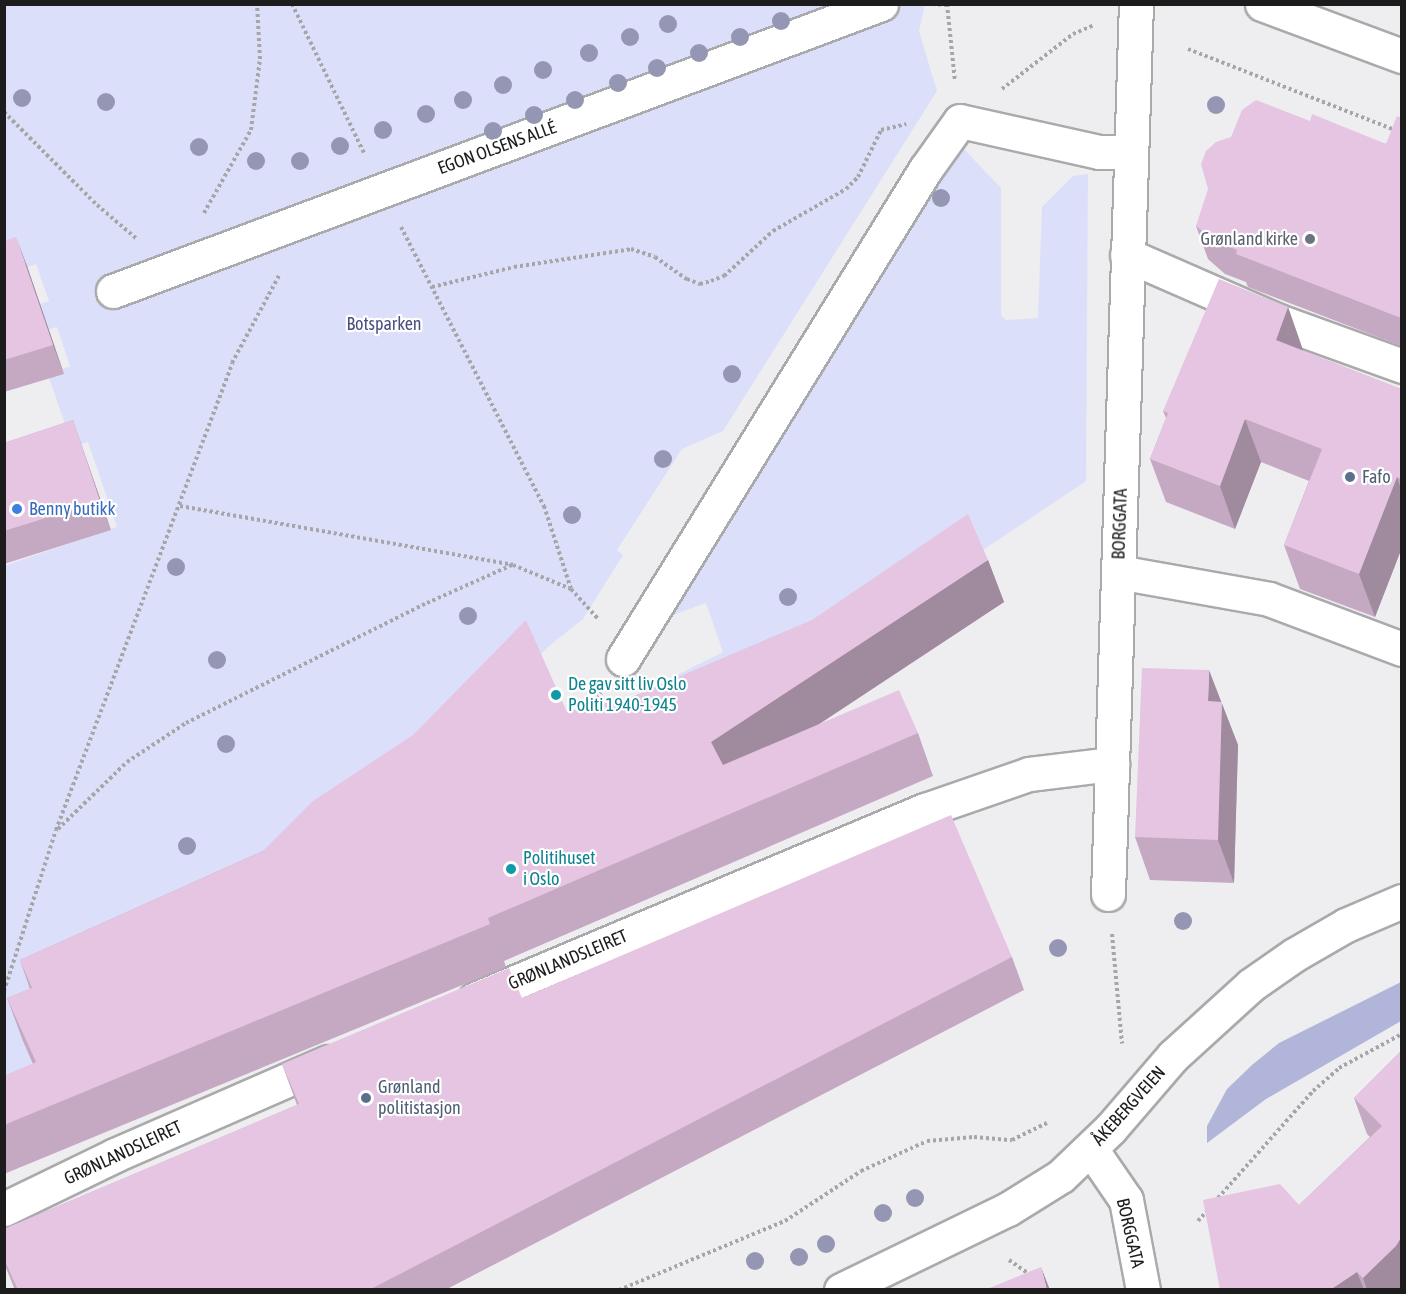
<!DOCTYPE html>
<meta charset="utf-8">
<style>
body{margin:0}
#map{position:relative;width:1406px;height:1294px;overflow:hidden;background:#eeeef1;font-family:"Asap Condensed",sans-serif}
div>[style]{position:absolute}
[style*='--x']{left:calc(var(--x)*1px);top:calc(var(--y)*1px);width:calc(var(--w)*1px);rotate:calc(var(--a)*1deg)}
.green>*{inset:0;background:#dcdffa}
.forest>*{inset:0;background:#b1b5da}
.path>*{height:4px;margin-top:-2px;transform-origin:0;background:repeating-linear-gradient(90deg,#a6a6a9 0 3px,transparent 0 6px)}
.roads{filter:drop-shadow(2px 0 #aaaaac) drop-shadow(-2px 0 #aaaaac) drop-shadow(0 2px #aaaaac) drop-shadow(0 -2px #aaaaac)}
.minor>*{height:33px;margin:-16.5px;padding:0 16.5px;transform-origin:16.5px;border-radius:16.5px;background:#fff}
.trees>*{width:18px;height:18px;margin:-9px;border-radius:50%;background:#9596b3}
.wall>*{inset:0;background:#c5a9c2}
.shaded-wall>*{inset:0;background:#a08a9e}
.building>*{inset:0;background:#e5c5e2}
.dots>*{width:16px;height:16px;translate:-50% -50%;box-sizing:border-box;border:3px solid #fff;border-radius:50%}
span{translate:-50% -50%;white-space:nowrap;text-align:center;line-height:1.15;-webkit-text-stroke:4.5px #fff;paint-order:stroke}
.street-label{font-size:18px;color:#1c1c1d}
.worship-label{font-size:18px;color:#5b616d}
.right{translate:-100% -50%;text-align:right}
.park-label{font-size:18px;color:#4c4e81}
.service-label{font-size:18px;color:#4e5e75}
.left{translate:0 -50%;text-align:left}
.shop-label{font-size:18px;color:#366cbe}
.culture-label{font-size:18px;color:#0d838f}
.frame{position:absolute;inset:0;border:6px solid #1c1c1d;pointer-events:none}
</style>
<div id="map">
<div class="green">
<i style="clip-path:polygon(5px 5px,925px 5px,919px 31px,937px 91px,723px 431px,682px 449px,617px 550px,623px 555px,583px 619px,549px 646px,425px 772px,52px 1077px,5px 1097px,4px 566px,117px 527px,88px 442px,73px 447px,48px 375px,70px 366px,57px 327px,44px 331px,36px 305px,49px 301px,36px 264px,13px 272px,5px 247px)"></i>
<i style="clip-path:polygon(964px 149px,1001px 188px,1001px 315px,1006px 320px,1038px 318px,1042px 207px,1073px 176px,1088px 174px,1086px 481px,828px 654px,674px 694px,677px 675px,723px 652px,706px 603px,675px 614px,675px 603px,956px 151px)"></i>
</div>
<div class="forest">
<i style="clip-path:polygon(1401px 982px,1401px 1021px,1266px 1099px,1207px 1143px,1207px 1126px,1227px 1089px,1252px 1065px,1279px 1043px)"></i>
</div>
<div class="path">
<i style="--x:292;--y:4;--w:165;--a:64.2"></i>
<i style="--x:932;--y:4;--w:15;--a:4"></i>
<i style="--x:947;--y:4;--w:77;--a:84.1"></i>
<i style="--x:1188;--y:49;--w:230;--a:21.4"></i>
<i style="--x:1002;--y:89;--w:90;--a:-37.8"></i>
<i style="--x:1073;--y:34;--w:23;--a:-23"></i>
<i style="--x:4;--y:112;--w:132;--a:45"></i>
<i style="--x:97;--y:205;--w:54;--a:40.5"></i>
<i style="--x:204;--y:213;--w:95;--a:-60.5"></i>
<i style="--x:251;--y:130;--w:72;--a:-82.8"></i>
<i style="--x:260;--y:59;--w:55;--a:-93.1"></i>
<i style="--x:401;--y:227;--w:314;--a:62.9"></i>
<i style="--x:544;--y:506;--w:87;--a:72"></i>
<i style="--x:432;--y:287;--w:84;--a:-13.7"></i>
<i style="--x:514;--y:267;--w:118;--a:-8.7"></i>
<i style="--x:631;--y:249;--w:25;--a:18"></i>
<i style="--x:655;--y:257;--w:39;--a:35"></i>
<i style="--x:687;--y:279;--w:14;--a:21"></i>
<i style="--x:700;--y:284;--w:11;--a:-15"></i>
<i style="--x:711;--y:281;--w:14;--a:-21"></i>
<i style="--x:724;--y:276;--w:67;--a:-42.6"></i>
<i style="--x:773;--y:231;--w:84;--a:-29.9"></i>
<i style="--x:846;--y:189;--w:17;--a:-45"></i>
<i style="--x:858;--y:177;--w:52;--a:-63.9"></i>
<i style="--x:881;--y:130;--w:26;--a:-13"></i>
<i style="--x:180;--y:506;--w:338;--a:10"></i>
<i style="--x:513;--y:565;--w:63;--a:22.5"></i>
<i style="--x:571;--y:589;--w:42;--a:47.9"></i>
<i style="--x:591;--y:709;--w:19;--a:-58"></i>
<i style="--x:58;--y:829;--w:96;--a:-44.2"></i>
<i style="--x:127;--y:762;--w:71;--a:-33.5"></i>
<i style="--x:186;--y:723;--w:269;--a:-26.5"></i>
<i style="--x:427;--y:603;--w:93;--a:-24.1"></i>
<i style="--x:1112;--y:934;--w:110;--a:84.8"></i>
<i style="--x:4;--y:991;--w:169;--a:-72.1"></i>
<i style="--x:56;--y:830;--w:499;--a:-69.3"></i>
<i style="--x:232;--y:363;--w:101;--a:-61.7"></i>
<i style="--x:1218;--y:1198;--w:143;--a:-48.4"></i>
<i style="--x:1313;--y:1091;--w:35;--a:-41"></i>
<i style="--x:1339;--y:1068;--w:72;--a:-28.4"></i>
<i style="--x:1198;--y:1221;--w:13;--a:-48"></i>
<i style="--x:1009;--y:1260;--w:24;--a:35"></i>
<i style="--x:619;--y:1290;--w:180;--a:-22.6"></i>
<i style="--x:785;--y:1221;--w:91;--a:-33.3"></i>
<i style="--x:861;--y:1171;--w:72;--a:-24.4"></i>
<i style="--x:927;--y:1141;--w:47;--a:-4.9"></i>
<i style="--x:974;--y:1137;--w:38;--a:5"></i>
<i style="--x:1012;--y:1140;--w:39;--a:-26"></i>
</div>
<div class="roads">
<div class="minor">
<i style="--x:1262;--y:4;--w:149;--a:20.4"></i>
<i style="--x:1127;--y:255;--w:165;--a:23.6"></i>
<i style="--x:1278;--y:321;--w:132;--a:19.9"></i>
<i style="--x:113;--y:291;--w:820;--a:-20.49"></i>
<i style="--x:1118;--y:572;--w:153;--a:10.1"></i>
<i style="--x:1269;--y:599;--w:142;--a:20.6"></i>
<i style="--x:623;--y:659;--w:575;--a:-58.3"></i>
<i style="--x:925;--y:170;--w:60;--a:-54.5"></i>
<i style="--x:960;--y:121;--w:142;--a:12.6"></i>
<i style="--x:1099;--y:152;--w:30;--a:0"></i>
<i style="--x:1108;--y:894;--w:890;--a:-88.2"></i>
<i style="--x:475;--y:999;--w:488;--a:-22.8"></i>
<i style="--x:925;--y:810;--w:110;--a:-19.1"></i>
<i style="--x:1029;--y:774;--w:84;--a:-6.9"></i>
<i style="--x:1091;--y:1149;--w:62;--a:55.5"></i>
<i style="--x:1126;--y:1200;--w:92;--a:79.3"></i>
<i style="--x:4;--y:1209;--w:123;--a:-25.9"></i>
<i style="--x:115;--y:1155;--w:232;--a:-23.6"></i>
<i style="--x:841;--y:1290;--w:186;--a:-25.9"></i>
<i style="--x:1008;--y:1209;--w:62;--a:-31.9"></i>
<i style="--x:1061;--y:1176;--w:69;--a:-43.8"></i>
<i style="--x:1111;--y:1128;--w:95;--a:-49.3"></i>
<i style="--x:1173;--y:1056;--w:105;--a:-42.3"></i>
<i style="--x:1251;--y:985;--w:52;--a:-34.9"></i>
<i style="--x:1294;--y:955;--w:60;--a:-30"></i>
<i style="--x:1346;--y:925;--w:61;--a:-23.2"></i>
</div>
</div>
<div class="trees">
<i style="left:781px;top:21px"></i>
<i style="left:668px;top:24px"></i>
<i style="left:630px;top:37px"></i>
<i style="left:740px;top:37px"></i>
<i style="left:589px;top:53px"></i>
<i style="left:699px;top:53px"></i>
<i style="left:657px;top:68px"></i>
<i style="left:543px;top:70px"></i>
<i style="left:618px;top:83px"></i>
<i style="left:503px;top:85px"></i>
<i style="left:22px;top:98px"></i>
<i style="left:463px;top:100px"></i>
<i style="left:575px;top:100px"></i>
<i style="left:106px;top:102px"></i>
<i style="left:1216px;top:105px"></i>
<i style="left:426px;top:114px"></i>
<i style="left:534px;top:115px"></i>
<i style="left:383px;top:130px"></i>
<i style="left:493px;top:131px"></i>
<i style="left:340px;top:146px"></i>
<i style="left:199px;top:147px"></i>
<i style="left:256px;top:161px"></i>
<i style="left:300px;top:161px"></i>
<i style="left:941px;top:198px"></i>
<i style="left:732px;top:374px"></i>
<i style="left:663px;top:459px"></i>
<i style="left:572px;top:515px"></i>
<i style="left:176px;top:567px"></i>
<i style="left:788px;top:597px"></i>
<i style="left:468px;top:616px"></i>
<i style="left:217px;top:660px"></i>
<i style="left:226px;top:744px"></i>
<i style="left:187px;top:846px"></i>
<i style="left:1183px;top:921px"></i>
<i style="left:1058px;top:948px"></i>
<i style="left:915px;top:1198px"></i>
<i style="left:883px;top:1213px"></i>
<i style="left:826px;top:1244px"></i>
<i style="left:799px;top:1257px"></i>
<i style="left:755px;top:1261px"></i>
</div>
<div class="wall">
<i style="clip-path:polygon(1401px 118px,1401px 346px,1248px 287px,1246px 282px,1225px 274px,1208px 259px,1196px 226px,1310px 121px,1386px 144px)"></i>
<i style="clip-path:polygon(4px 241px,27px 266px,64px 374px,4px 392px)"></i>
<i style="clip-path:polygon(1288px 307px,1303px 351px,1401px 389px,1401px 550px,1375px 617px,1300px 589px,1284px 545px,1309px 481px,1261px 462px,1235px 529px,1166px 502px,1150px 459px,1166px 418px,1163px 411px)"></i>
<i style="clip-path:polygon(73px 420px,111px 530px,4px 564px,4px 443px)"></i>
<i style="clip-path:polygon(988px 560px,1004px 602px,817px 725px,918px 733px,933px 776px,504px 961px,506px 967px,4px 1174px,4px 1076px,33px 1064px,23px 1041px,7px 998px,30px 989px,20px 960px,263px 851px,567px 712px,629px 698px)"></i>
<i style="clip-path:polygon(1221px 702px,1238px 745px,1234px 883px,1150px 880px,1135px 837px)"></i>
<i style="clip-path:polygon(1012px 957px,1024px 990px,445px 1290px,15px 1290px,4px 1263px,4px 1229px,297px 1105px,282px 1064px,522px 998px)"></i>
<i style="clip-path:polygon(1401px 1051px,1401px 1290px,1220px 1290px,1299px 1205px,1370px 1137px,1367px 1134px,1354px 1098px)"></i>
</div>
<div class="shaded-wall">
<i style="clip-path:polygon(16px 237px,27px 266px,64px 374px,53px 345px)"></i>
<i style="clip-path:polygon(1288px 307px,1303px 350px,1291px 383px,1276px 340px)"></i>
<i style="clip-path:polygon(1245px 419px,1261px 462px,1235px 529px,1220px 486px)"></i>
<i style="clip-path:polygon(73px 420px,83px 450px,111px 530px,100px 501px)"></i>
<i style="clip-path:polygon(1397px 477px,1401px 489px,1401px 550px,1375px 617px,1359px 574px)"></i>
<i style="clip-path:polygon(988px 560px,1004px 602px,727px 785px,711px 742px)"></i>
<i style="clip-path:polygon(1209px 670px,1238px 745px,1234px 883px,1218px 840px,1208px 701px)"></i>
<i style="clip-path:polygon(1401px 1238px,1401px 1290px,1367px 1290px,1363px 1278px)"></i>
<i style="clip-path:polygon(1041px 1267px,1050px 1290px,1047px 1290px)"></i>
<i style="clip-path:polygon(1357px 1272px,1364px 1290px,1330px 1290px)"></i>
</div>
<div class="building">
<i style="clip-path:polygon(1256px 100px,1310px 121px,1312px 114px,1386px 144px,1397px 116px,1401px 118px,1401px 318px,1236px 254px,1237px 250px,1213px 240px,1196px 226px,1208px 189px,1201px 164px,1206px 151px,1216px 142px,1231px 137px,1242px 110px)"></i>
<i style="clip-path:polygon(16px 237px,53px 345px,4px 360px,4px 241px)"></i>
<i style="clip-path:polygon(1219px 279px,1288px 307px,1276px 340px,1401px 389px,1401px 479px,1397px 477px,1359px 574px,1284px 545px,1322px 449px,1245px 419px,1220px 486px,1150px 459px,1168px 413px,1163px 411px)"></i>
<i style="clip-path:polygon(73px 420px,100px 501px,4px 531px,4px 443px)"></i>
<i style="clip-path:polygon(968px 514px,988px 560px,711px 742px,723px 765px,899px 690px,918px 733px,488px 918px,490px 924px,4px 1125px,4px 1076px,36px 1062px,7px 998px,32px 988px,20px 960px,263px 851px,313px 801px,413px 735px,526px 620px,567px 712px,629px 698px,812px 620px)"></i>
<i style="clip-path:polygon(1142px 668px,1209px 670px,1208px 701px,1222px 702px,1218px 840px,1135px 837px)"></i>
<i style="clip-path:polygon(951px 815px,1012px 957px,369px 1290px,18px 1290px,4px 1259px,4px 1229px,299px 1104px,282px 1064px,509px 968px,522px 998px)"></i>
<i style="clip-path:polygon(1401px 1051px,1401px 1238px,1396px 1246px,1363px 1278px,1357px 1272px,1330px 1290px,1220px 1290px,1203px 1200px,1280px 1184px,1299px 1205px,1382px 1126px,1354px 1098px)"></i>
<i style="clip-path:polygon(1041px 1267px,1047px 1290px,987px 1290px,987px 1289px)"></i>
</div>
<div class="dots">
<i style="left:1310px;top:239px;background:#6b7280"></i>
<i style="left:1350px;top:477px;background:#5c6f8a"></i>
<i style="left:17px;top:509px;background:#3f7fe0"></i>
<i style="left:556px;top:695px;background:#0f9aa8"></i>
<i style="left:511px;top:869px;background:#0f9aa8"></i>
<i style="left:366px;top:1098px;background:#5c6f8a"></i>
</div>
<div class="street-label">
<span style="left:497px;top:148px;rotate:-20deg">EGON OLSENS ALLÉ</span>
<span style="left:1120px;top:524px;rotate:-88deg">BORGGATA</span>
<span style="left:568px;top:960px;rotate:-23deg">GRØNLANDSLEIRET</span>
<span style="left:1129px;top:1106px;rotate:-48deg">ÅKEBERGVEIEN</span>
<span style="left:123px;top:1153px;rotate:-25deg">GRØNLANDSLEIRET</span>
<span style="left:1130px;top:1233px;rotate:77deg">BORGGATA</span>
</div>
<div class="worship-label">
<span class="right" style="left:1298px;top:239px">Grønland kirke</span>
</div>
<div class="park-label">
<span style="left:384px;top:324px">Botsparken</span>
</div>
<div class="service-label">
<span class="left" style="left:1362px;top:477px">Fafo</span>
<span class="left" style="left:378px;top:1098px">Grønland<br>politistasjon</span>
</div>
<div class="shop-label">
<span class="left" style="left:29px;top:509px">Benny butikk</span>
</div>
<div class="culture-label">
<span class="left" style="left:568px;top:695px">De gav sitt liv Oslo<br>Politi 1940-1945</span>
<span class="left" style="left:523px;top:869px">Politihuset<br>i Oslo</span>
</div>
<div class="frame"></div>
</div>
